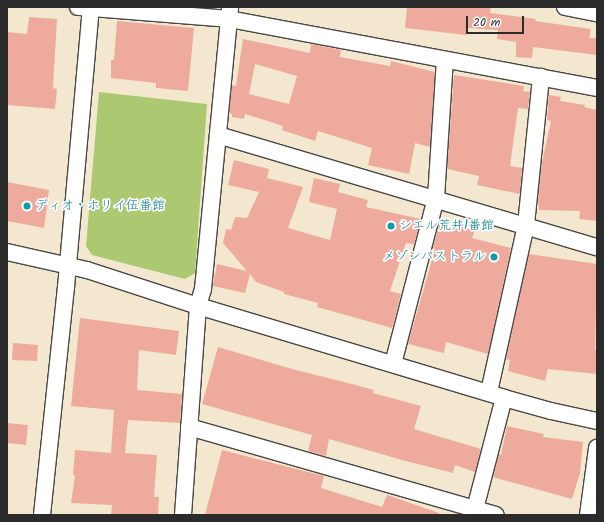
<!DOCTYPE html>
<meta charset="utf-8">
<style>
body{margin:0}
#map{position:relative;width:604px;height:522px;overflow:hidden;background:#f4e7cf;font-family:Kalam,"Klee One",sans-serif}
div>[style]{position:absolute}
[style*='--x']{left:calc(var(--x)*1px);top:calc(var(--y)*1px);width:calc(var(--w)*1px);rotate:calc(var(--a)*1deg)}
.green>*{inset:0;background:#acc971}
.building>*{inset:0;background:#eeab9d}
.roads{filter:drop-shadow(1px 0 #494744) drop-shadow(-1px 0 #494744) drop-shadow(0 1px #494744) drop-shadow(0 -1px #494744)}
.minor>*{height:16px;margin:-8px;padding:0 8px;transform-origin:8px;border-radius:8px;background:#fff}
.dots>*{width:11px;height:11px;translate:-50% -50%;box-sizing:border-box;border:2px solid #fff;border-radius:50%}
span{translate:-50% -50%;white-space:nowrap;text-align:center;line-height:1.15;-webkit-text-stroke:3.5px #fff;paint-order:stroke}
.culture-label{font-size:13px;color:#0d838f}
.left{translate:0 -50%;text-align:left}
.right{translate:-100% -50%;text-align:right}
.frame{position:absolute;inset:0;border:8px solid #2b2b2b;pointer-events:none}
.scale{position:absolute;left:466px;top:16px;width:58px;height:18px;box-sizing:border-box;border:2px solid #2b2b2b;border-top:0;padding-left:5px;font-size:12px;line-height:14px;white-space:nowrap;color:#2b2b2b;-webkit-text-stroke:3px #fff;paint-order:stroke}
</style>
<div id="map">
<div class="green">
<i style="clip-path:polygon(99px 92px,207px 104px,195px 273px,185px 279px,92px 255px,86px 246px)"></i>
</div>
<div class="building">
<i style="clip-path:polygon(407px 7px,491px 7px,490px 13px,536px 19px,535px 21px,591px 29px,589px 38px,597px 38px,597px 55px,533px 47px,532px 58px,516px 57px,516px 42px,497px 39px,498px 30px,467px 28px,466px 35px,405px 28px)"></i>
<i style="clip-path:polygon(29px 17px,57px 19px,53px 88px,57px 89px,55px 109px,7px 105px,7px 32px,27px 34px)"></i>
<i style="clip-path:polygon(117px 21px,194px 28px,188px 91px,156px 88px,156px 83px,111px 78px,111px 60px,114px 60px)"></i>
<i style="clip-path:polygon(evenodd,243px 39px,310px 53px,311px 44px,341px 50px,340px 57px,390px 66px,391px 61px,435px 72px,430px 147px,415px 143px,409px 174px,368px 165px,372px 148px,318px 131px,315px 141px,282px 130px,283px 126px,245px 114px,244px 119px,232px 117px,232px 114px,229px 113px,232px 85px,236px 86px,243px 39px,255px 64px,297px 76px,289px 104px,249px 94px,255px 64px)"></i>
<i style="clip-path:polygon(454px 75px,524px 86px,523px 91px,530px 92px,528px 109px,518px 108px,510px 166px,522px 168px,520px 194px,477px 185px,479px 176px,447px 169px)"></i>
<i style="clip-path:polygon(549px 95px,561px 97px,560px 101px,585px 105px,584px 107px,597px 110px,597px 221px,579px 219px,580px 211px,539px 210px,538px 199px,541px 167px,551px 121px,547px 120px)"></i>
<i style="clip-path:polygon(234px 160px,269px 169px,267px 178px,303px 187px,288px 228px,330px 240px,337px 209px,309px 202px,314px 178px,340px 184px,338px 192px,368px 200px,366px 207px,421px 219px,414px 244px,406px 243px,390px 291px,401px 294px,392px 328px,317px 307px,318px 303px,284px 294px,284px 292px,256px 282px,250px 274px,245px 293px,213px 286px,217px 264px,247px 271px,223px 243px,226px 229px,231px 230px,235px 217px,247px 218px,259px 192px,228px 185px)"></i>
<i style="clip-path:polygon(7px 182px,49px 190px,44px 228px,7px 221px)"></i>
<i style="clip-path:polygon(440px 222px,475px 230px,472px 238px,511px 248px,488px 354px,446px 342px,444px 353px,408px 344px,435px 249px,433px 248px)"></i>
<i style="clip-path:polygon(529px 254px,597px 264px,595px 350px,597px 351px,597px 374px,548px 369px,545px 381px,508px 371px,510px 360px,506px 359px)"></i>
<i style="clip-path:polygon(80px 318px,179px 331px,176px 355px,139px 350px,137px 390px,182px 394px,180px 423px,128px 420px,125px 453px,157px 455px,154px 497px,159px 497px,158px 515px,111px 515px,112px 505px,71px 503px,75px 476px,73px 475px,75px 450px,111px 453px,114px 410px,71px 406px)"></i>
<i style="clip-path:polygon(13px 343px,38px 345px,37px 361px,12px 360px)"></i>
<i style="clip-path:polygon(218px 347px,292px 369px,352px 384px,374px 390px,373px 393px,421px 406px,414px 429px,481px 449px,475px 472px,455px 465px,453px 473px,402px 460px,329px 439px,326px 456px,308px 451px,312px 435px,202px 404px)"></i>
<i style="clip-path:polygon(7px 423px,28px 425px,26px 445px,7px 443px)"></i>
<i style="clip-path:polygon(507px 426px,544px 434px,543px 437px,583px 442px,580px 473px,572px 499px,493px 477px,499px 454px,501px 455px)"></i>
<i style="clip-path:polygon(222px 450px,324px 476px,321px 488px,382px 507px,387px 495px,439px 513px,438px 515px,205px 515px)"></i>
</div>
<div class="roads">
<div class="minor">
<i style="--x:78;--y:7;--w:151;--a:4.5"></i>
<i style="--x:229;--y:19;--w:374;--a:10.6"></i>
<i style="--x:565;--y:7;--w:33;--a:11"></i>
<i style="--x:218;--y:135;--w:395;--a:16.5"></i>
<i style="--x:7;--y:252;--w:82;--a:12.7"></i>
<i style="--x:87;--y:270;--w:117;--a:18"></i>
<i style="--x:198;--y:306;--w:320;--a:16.7"></i>
<i style="--x:504;--y:398;--w:49;--a:15.5"></i>
<i style="--x:551;--y:411;--w:47;--a:12.3"></i>
<i style="--x:393;--y:364;--w:171;--a:-75.5"></i>
<i style="--x:436;--y:198;--w:138;--a:-86.3"></i>
<i style="--x:489;--y:392;--w:171;--a:-77.5"></i>
<i style="--x:526;--y:225;--w:149;--a:-84.2"></i>
<i style="--x:189;--y:427;--w:319;--a:16"></i>
<i style="--x:475;--y:509;--w:115;--a:-75.4"></i>
<i style="--x:42;--y:515;--w:229;--a:-84"></i>
<i style="--x:66;--y:287;--w:281;--a:-84.9"></i>
<i style="--x:183;--y:515;--w:210;--a:-85.9"></i>
<i style="--x:198;--y:306;--w:18;--a:-74"></i>
<i style="--x:203;--y:289;--w:283;--a:-84.5"></i>
<i style="--x:588;--y:515;--w:68;--a:-82.3"></i>
</div>
</div>
<div class="dots">
<i style="left:27px;top:206px;background:#0f9aa8"></i>
<i style="left:391px;top:226px;background:#0f9aa8"></i>
<i style="left:494px;top:257px;background:#0f9aa8"></i>
</div>
<div class="culture-label">
<span class="left" style="left:35px;top:206px">ディオ・ホリイ伍番館</span>
<span class="left" style="left:399px;top:226px">シエル荒井1番館</span>
<span class="right" style="left:486px;top:257px">メゾンパストラル</span>
</div>
<div class="frame"></div>
<div class="scale">20 m</div>
</div>
